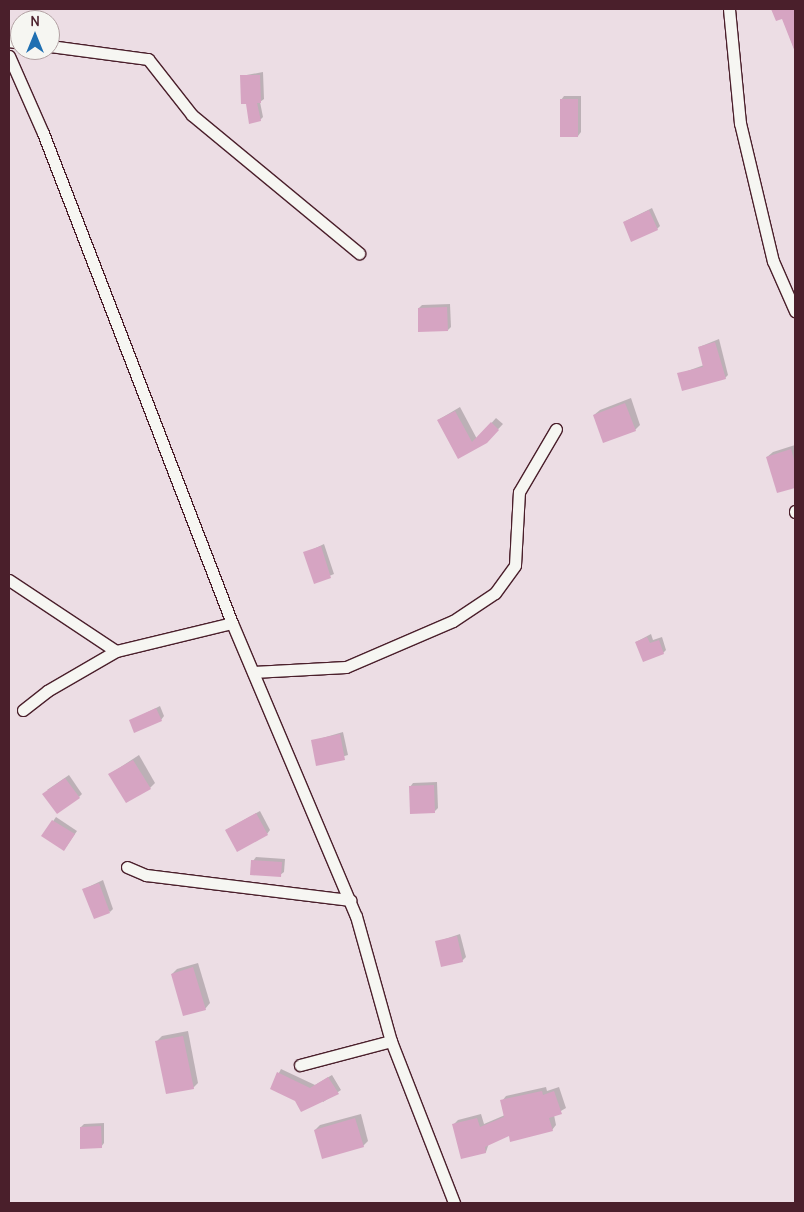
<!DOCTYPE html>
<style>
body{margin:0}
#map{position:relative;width:804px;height:1212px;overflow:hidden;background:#ecdde4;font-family:Delius,sans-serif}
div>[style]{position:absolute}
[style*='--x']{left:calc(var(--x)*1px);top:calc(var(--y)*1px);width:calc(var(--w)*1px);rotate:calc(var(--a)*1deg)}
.shadow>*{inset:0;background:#0003}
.building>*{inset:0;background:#d6a4c2}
.roads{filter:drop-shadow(1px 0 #4a1f2b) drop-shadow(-1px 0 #4a1f2b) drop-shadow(0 1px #4a1f2b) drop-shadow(0 -1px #4a1f2b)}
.minor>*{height:11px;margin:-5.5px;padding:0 5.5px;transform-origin:5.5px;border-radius:5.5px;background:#f6f6f2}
span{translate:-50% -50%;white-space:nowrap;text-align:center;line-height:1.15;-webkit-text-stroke:4px #f6f6f2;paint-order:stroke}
.frame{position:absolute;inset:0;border:10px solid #4a1f2b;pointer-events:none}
.north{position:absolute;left:10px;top:10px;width:50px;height:50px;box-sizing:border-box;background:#f6f6f2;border:1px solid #b1a0a2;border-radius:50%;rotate:0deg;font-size:14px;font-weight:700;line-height:20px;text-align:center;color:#4a1f2b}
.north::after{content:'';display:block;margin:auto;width:18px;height:22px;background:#1f6fb2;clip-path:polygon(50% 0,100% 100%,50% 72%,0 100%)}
</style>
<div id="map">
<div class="shadow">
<i style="clip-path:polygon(795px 9px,795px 51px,782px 17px,773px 10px)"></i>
<i style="clip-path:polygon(263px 72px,264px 99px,260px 102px,263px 117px,260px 120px,247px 103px,241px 76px)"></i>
<i style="clip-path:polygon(564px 96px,581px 96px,581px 132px,578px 136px,561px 100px)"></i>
<i style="clip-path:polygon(652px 208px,660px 226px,657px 229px,624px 222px)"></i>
<i style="clip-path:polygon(450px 304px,451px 327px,448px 330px,419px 308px,422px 305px)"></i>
<i style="clip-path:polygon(719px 339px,728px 375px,725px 378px,679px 374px,704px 365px,699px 347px)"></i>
<i style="clip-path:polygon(631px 398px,640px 425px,635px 430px,594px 415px,600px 410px)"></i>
<i style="clip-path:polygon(460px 407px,477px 439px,496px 418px,503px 424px,486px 442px,458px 457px,438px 420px)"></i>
<i style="clip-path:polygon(795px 445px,795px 486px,778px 492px,767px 457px,773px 452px)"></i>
<i style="clip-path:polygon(324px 544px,334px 574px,315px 582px,305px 553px)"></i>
<i style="clip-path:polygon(651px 634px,653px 640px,662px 637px,666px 650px,663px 653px,636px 642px)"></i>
<i style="clip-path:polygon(160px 706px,164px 716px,161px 720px,130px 721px)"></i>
<i style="clip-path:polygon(343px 732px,348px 755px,317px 764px,312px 741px)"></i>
<i style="clip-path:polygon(139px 755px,155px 783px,150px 788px,110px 774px)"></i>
<i style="clip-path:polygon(69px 775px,82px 794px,79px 797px,47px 790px)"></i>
<i style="clip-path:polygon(437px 782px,438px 808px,435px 811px,410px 787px,413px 783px)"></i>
<i style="clip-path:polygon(260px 811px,270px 830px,267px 834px,226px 830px)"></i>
<i style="clip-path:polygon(56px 817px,77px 831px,64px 850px,43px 836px)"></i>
<i style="clip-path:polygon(256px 857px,285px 859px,284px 872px,280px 875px,253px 861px)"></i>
<i style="clip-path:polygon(103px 880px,113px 909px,110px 912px,84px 889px)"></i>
<i style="clip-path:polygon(460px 934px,466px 957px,462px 961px,436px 942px)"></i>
<i style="clip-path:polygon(198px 963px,210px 1003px,205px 1009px,172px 974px,177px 969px)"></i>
<i style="clip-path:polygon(188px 1031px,198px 1083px,193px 1088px,157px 1041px,162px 1036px)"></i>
<i style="clip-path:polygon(281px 1069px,315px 1085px,332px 1075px,341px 1090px,323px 1102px,321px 1098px,295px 1100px,271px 1088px)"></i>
<i style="clip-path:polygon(546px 1087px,547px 1091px,559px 1087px,566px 1108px,554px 1115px,556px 1125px,552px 1130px,510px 1134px,489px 1143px,486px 1152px,462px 1158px,453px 1125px,458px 1120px,481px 1114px,484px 1124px,505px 1115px,502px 1101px,506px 1096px)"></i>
<i style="clip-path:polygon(361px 1114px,368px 1141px,363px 1146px,315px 1130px,320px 1125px)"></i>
<i style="clip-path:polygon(104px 1123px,104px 1143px,101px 1147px,81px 1127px,84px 1124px)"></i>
</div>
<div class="building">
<i style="clip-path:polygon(771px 9px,795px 9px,795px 52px,782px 19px,776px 21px)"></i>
<i style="clip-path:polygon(240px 75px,260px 75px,261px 103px,257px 103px,261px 121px,249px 124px,246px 104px,241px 104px)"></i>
<i style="clip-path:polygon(560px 99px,578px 99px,578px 137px,560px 137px)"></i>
<i style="clip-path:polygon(649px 210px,658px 230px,631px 242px,623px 222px)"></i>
<i style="clip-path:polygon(447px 307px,448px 331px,418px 332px,418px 308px)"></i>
<i style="clip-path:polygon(715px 342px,726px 379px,682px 391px,677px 373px,703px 367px,698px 347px)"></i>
<i style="clip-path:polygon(625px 403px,636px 431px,603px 443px,593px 415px)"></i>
<i style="clip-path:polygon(455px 411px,472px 442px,491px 422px,499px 430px,487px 443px,458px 459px,437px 420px)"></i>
<i style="clip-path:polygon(791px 449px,795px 463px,795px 488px,777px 493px,766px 457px)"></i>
<i style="clip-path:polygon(321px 546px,331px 578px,314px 584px,303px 552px)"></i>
<i style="clip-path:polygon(647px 637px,650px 643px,659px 640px,664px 654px,643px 662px,635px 642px)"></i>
<i style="clip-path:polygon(156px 708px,162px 721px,134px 733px,129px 720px)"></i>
<i style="clip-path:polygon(340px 734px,345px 760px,316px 766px,311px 740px)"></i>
<i style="clip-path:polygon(133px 760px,151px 789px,126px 803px,108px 774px)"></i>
<i style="clip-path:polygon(65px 778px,80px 798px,57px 814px,42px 794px)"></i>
<i style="clip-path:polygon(434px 785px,435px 813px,410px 814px,409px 786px)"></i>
<i style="clip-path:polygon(256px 813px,268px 835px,237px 852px,225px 830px)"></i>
<i style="clip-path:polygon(52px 820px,75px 834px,64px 851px,41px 836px)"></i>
<i style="clip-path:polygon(251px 860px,282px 862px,281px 877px,250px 875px)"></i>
<i style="clip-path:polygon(99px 883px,110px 913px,94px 919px,82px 889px)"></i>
<i style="clip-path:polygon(457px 936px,463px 962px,441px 967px,435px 941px)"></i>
<i style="clip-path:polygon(193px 967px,206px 1010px,183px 1016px,171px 974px)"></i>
<i style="clip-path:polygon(183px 1036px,194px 1089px,166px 1094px,155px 1041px)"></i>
<i style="clip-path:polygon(277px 1072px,310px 1088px,328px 1077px,339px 1094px,301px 1112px,295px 1101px,270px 1089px)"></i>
<i style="clip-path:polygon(542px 1091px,543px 1095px,554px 1091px,562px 1114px,549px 1118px,553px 1131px,510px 1142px,509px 1136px,485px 1147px,486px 1153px,461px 1159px,452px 1124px,477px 1118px,480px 1127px,504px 1117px,500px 1100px)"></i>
<i style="clip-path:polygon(355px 1118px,364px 1147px,322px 1159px,314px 1130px)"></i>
<i style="clip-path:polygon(101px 1126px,102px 1148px,80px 1149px,80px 1127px)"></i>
</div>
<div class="roads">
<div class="minor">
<i style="--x:729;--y:9;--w:115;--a:84.5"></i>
<i style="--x:740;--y:123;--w:142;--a:76.6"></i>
<i style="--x:773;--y:261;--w:55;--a:66.3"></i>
<i style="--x:9;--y:41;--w:11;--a:10"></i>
<i style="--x:50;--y:46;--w:99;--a:7.6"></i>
<i style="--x:148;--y:59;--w:71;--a:51.8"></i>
<i style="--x:192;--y:115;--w:217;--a:39.6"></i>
<i style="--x:9;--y:56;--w:84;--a:66.2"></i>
<i style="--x:43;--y:133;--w:525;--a:68.91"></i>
<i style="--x:232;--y:623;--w:318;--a:67.1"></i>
<i style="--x:356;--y:916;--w:130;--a:74.4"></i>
<i style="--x:391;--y:1041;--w:174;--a:68.7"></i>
<i style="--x:795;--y:512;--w:1;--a:-90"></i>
<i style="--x:9;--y:580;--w:128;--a:33.6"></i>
<i style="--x:253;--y:672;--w:93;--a:-3.1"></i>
<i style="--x:346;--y:667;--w:116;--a:-23.3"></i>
<i style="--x:453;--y:621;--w:50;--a:-33.7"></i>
<i style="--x:495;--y:593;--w:34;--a:-54"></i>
<i style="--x:515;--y:565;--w:73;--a:-86.9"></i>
<i style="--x:519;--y:492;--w:73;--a:-59.6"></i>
<i style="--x:23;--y:710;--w:31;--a:-38"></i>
<i style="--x:47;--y:691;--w:80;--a:-30.1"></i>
<i style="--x:116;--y:651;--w:119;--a:-13.6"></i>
<i style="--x:127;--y:867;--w:21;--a:23"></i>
<i style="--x:146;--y:875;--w:206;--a:7"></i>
<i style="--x:300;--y:1065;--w:94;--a:-14.8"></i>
</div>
</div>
<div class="frame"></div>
<div class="north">N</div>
</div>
